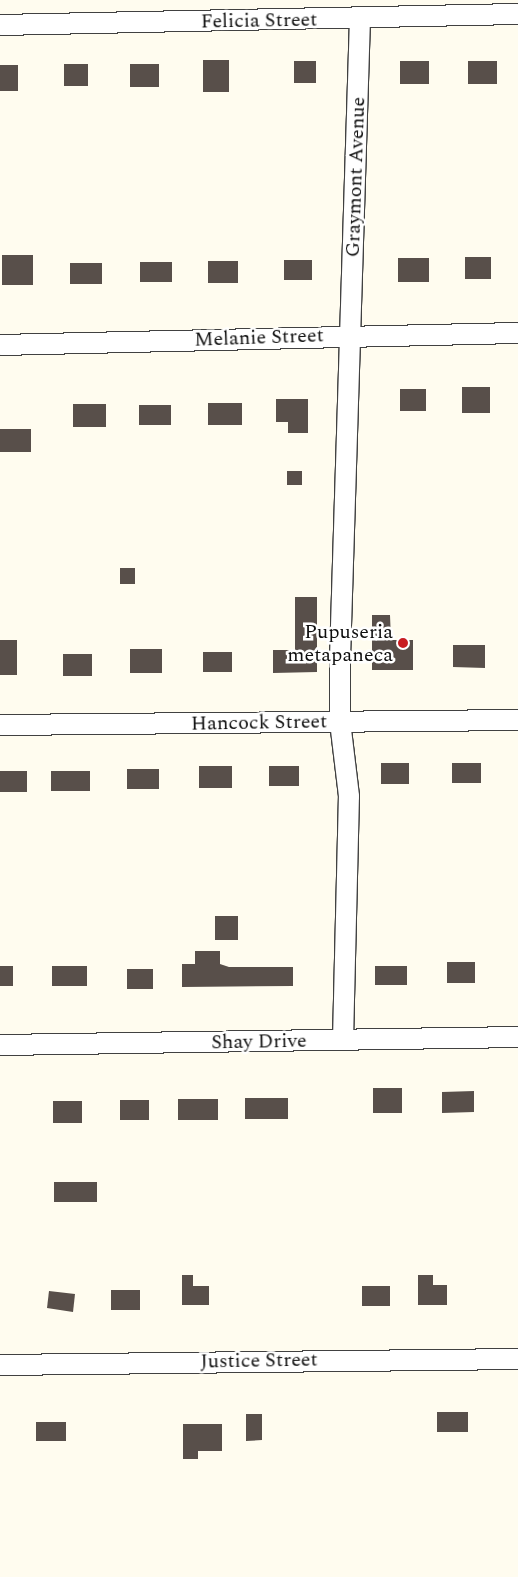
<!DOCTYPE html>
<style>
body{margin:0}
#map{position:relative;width:518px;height:1577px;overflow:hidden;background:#fffcef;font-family:Spectral,serif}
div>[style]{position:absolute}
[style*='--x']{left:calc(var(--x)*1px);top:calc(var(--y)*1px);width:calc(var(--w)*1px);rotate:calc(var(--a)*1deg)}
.building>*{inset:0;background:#584f4a}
.roads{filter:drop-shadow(1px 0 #414141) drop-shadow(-1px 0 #414141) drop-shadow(0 1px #414141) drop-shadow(0 -1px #414141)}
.minor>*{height:20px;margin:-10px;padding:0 10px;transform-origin:10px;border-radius:10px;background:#fff}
.dots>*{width:14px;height:14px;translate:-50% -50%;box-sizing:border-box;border:2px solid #fff;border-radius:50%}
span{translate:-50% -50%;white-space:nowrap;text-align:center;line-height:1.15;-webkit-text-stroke:5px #fff;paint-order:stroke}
.street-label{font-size:20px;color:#0e0e0e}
.poi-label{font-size:20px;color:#0e0e0e}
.right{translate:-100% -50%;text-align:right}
</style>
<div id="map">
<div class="building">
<i style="clip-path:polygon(203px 60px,229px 60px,229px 92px,203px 92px)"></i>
<i style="clip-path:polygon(294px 61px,316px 61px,316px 83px,294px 83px)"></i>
<i style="clip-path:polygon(400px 61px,429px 61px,429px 84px,400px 84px)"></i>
<i style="clip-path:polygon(468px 61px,497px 61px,497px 84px,468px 84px)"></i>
<i style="clip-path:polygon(64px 64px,88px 64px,88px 86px,64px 86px)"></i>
<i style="clip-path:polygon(130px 64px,159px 64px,159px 87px,130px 87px)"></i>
<i style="clip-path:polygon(0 65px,18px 65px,18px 91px,0 91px)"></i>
<i style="clip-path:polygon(2px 255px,33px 255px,33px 285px,2px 285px)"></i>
<i style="clip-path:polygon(465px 257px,491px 257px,491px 279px,465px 279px)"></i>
<i style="clip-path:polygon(398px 258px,429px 258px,429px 282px,398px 282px)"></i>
<i style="clip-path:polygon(284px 260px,312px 260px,312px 280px,284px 280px)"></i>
<i style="clip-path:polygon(208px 261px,238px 261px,238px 283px,208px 283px)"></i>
<i style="clip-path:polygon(140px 262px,172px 262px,172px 282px,140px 282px)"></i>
<i style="clip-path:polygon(70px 263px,102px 263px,102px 284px,70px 284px)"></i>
<i style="clip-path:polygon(462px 387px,490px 387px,490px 413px,462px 413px)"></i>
<i style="clip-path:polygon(400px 389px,426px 389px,426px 411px,400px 411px)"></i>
<i style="clip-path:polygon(276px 399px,308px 399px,308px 433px,288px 433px,288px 422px,276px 422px)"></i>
<i style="clip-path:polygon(208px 403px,242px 403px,242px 425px,208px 425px)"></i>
<i style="clip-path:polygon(73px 404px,106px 404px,106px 427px,73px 427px)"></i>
<i style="clip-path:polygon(139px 405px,171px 405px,171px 425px,139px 425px)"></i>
<i style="clip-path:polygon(0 429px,31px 429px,31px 452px,0 452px)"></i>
<i style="clip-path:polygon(287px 471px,302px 471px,302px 485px,287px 485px)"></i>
<i style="clip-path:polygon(120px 568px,135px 568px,135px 584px,120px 584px)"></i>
<i style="clip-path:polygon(295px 597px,317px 597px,317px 672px,273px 673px,273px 650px,295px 650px)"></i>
<i style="clip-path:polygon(372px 615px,390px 615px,391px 640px,413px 640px,413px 670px,372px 670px)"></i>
<i style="clip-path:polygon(0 640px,17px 640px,17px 675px,0 675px)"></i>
<i style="clip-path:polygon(453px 645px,485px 645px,485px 668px,453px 667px)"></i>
<i style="clip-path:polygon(130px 649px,162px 649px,162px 673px,130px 673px)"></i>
<i style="clip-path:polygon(203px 652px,232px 652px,232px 672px,203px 672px)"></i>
<i style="clip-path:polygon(63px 654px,92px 654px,92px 676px,63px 676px)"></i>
<i style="clip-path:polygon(381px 763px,409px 763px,409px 784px,381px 784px)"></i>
<i style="clip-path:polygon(452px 763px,481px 763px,481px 783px,452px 783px)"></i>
<i style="clip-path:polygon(199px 766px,232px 766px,232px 788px,199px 788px)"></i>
<i style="clip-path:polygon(269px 766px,299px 766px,299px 786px,269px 786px)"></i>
<i style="clip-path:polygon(127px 769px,159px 769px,159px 789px,127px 789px)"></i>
<i style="clip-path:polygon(0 771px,27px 771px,27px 792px,0 792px)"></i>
<i style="clip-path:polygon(51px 771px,90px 771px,90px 791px,51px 791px)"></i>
<i style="clip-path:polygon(215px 916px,238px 916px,238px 940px,215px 940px)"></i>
<i style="clip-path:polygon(195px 951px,220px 951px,220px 964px,229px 967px,293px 967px,293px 986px,182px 987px,182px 964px,195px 964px)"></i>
<i style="clip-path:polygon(447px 962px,475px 962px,475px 983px,447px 983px)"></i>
<i style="clip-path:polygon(0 966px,13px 966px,13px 986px,0 986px)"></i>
<i style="clip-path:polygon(52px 966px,87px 966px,87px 986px,52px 986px)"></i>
<i style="clip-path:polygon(375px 966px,407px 966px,407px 985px,375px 985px)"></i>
<i style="clip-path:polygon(127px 969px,153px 969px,153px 989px,127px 989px)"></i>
<i style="clip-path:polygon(373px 1088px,402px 1088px,402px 1113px,373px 1113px)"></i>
<i style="clip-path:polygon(474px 1091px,474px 1112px,442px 1113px,442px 1092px)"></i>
<i style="clip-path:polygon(245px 1098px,288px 1098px,288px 1119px,245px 1119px)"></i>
<i style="clip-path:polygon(178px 1099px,218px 1099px,218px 1120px,178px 1120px)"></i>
<i style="clip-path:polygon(120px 1100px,149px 1100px,149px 1120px,120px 1120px)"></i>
<i style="clip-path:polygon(53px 1101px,82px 1101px,82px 1123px,53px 1123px)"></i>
<i style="clip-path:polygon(54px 1182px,97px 1182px,97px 1202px,54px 1202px)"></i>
<i style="clip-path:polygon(182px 1275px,193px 1275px,193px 1286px,209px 1286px,209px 1305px,182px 1305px)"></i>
<i style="clip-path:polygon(418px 1275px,433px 1275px,433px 1285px,447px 1285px,447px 1305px,418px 1305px)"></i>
<i style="clip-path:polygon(362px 1286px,390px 1286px,390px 1306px,362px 1306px)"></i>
<i style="clip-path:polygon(111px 1290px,140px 1290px,140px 1310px,111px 1310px)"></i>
<i style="clip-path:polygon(49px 1291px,75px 1294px,73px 1312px,47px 1308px)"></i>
<i style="clip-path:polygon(437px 1412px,468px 1412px,468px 1432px,437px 1432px)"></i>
<i style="clip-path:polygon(246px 1414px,262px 1414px,262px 1440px,246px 1441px)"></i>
<i style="clip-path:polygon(36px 1422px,66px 1422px,66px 1441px,36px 1441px)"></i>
<i style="clip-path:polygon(183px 1424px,222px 1424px,222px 1451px,198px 1451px,198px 1459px,183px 1459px)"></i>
</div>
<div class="roads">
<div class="minor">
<i style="--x:0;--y:25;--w:518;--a:-1.22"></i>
<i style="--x:0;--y:345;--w:518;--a:-1.33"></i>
<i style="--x:0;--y:725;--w:518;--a:-0.55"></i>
<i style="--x:343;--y:1040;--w:244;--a:-88.6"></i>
<i style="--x:349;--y:796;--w:75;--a:-96.9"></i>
<i style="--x:340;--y:722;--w:64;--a:-90"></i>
<i style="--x:340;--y:658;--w:639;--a:-88.21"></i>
<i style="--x:0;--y:1045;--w:518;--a:-0.88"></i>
<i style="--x:0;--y:1365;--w:518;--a:-0.66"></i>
</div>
</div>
<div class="dots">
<i style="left:403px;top:643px;background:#c81c21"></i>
</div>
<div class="street-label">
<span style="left:259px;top:21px;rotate:-1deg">Felicia Street</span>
<span style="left:356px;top:177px;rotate:-88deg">Graymont Avenue</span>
<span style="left:259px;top:338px;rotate:-2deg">Melanie Street</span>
<span style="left:259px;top:723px;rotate:-1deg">Hancock Street</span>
<span style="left:259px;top:1042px;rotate:-1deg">Shay Drive</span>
<span style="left:259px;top:1361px;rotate:-1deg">Justice Street</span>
</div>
<div class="poi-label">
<span class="right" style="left:393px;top:644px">Pupuseria<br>metapaneca</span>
</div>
</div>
